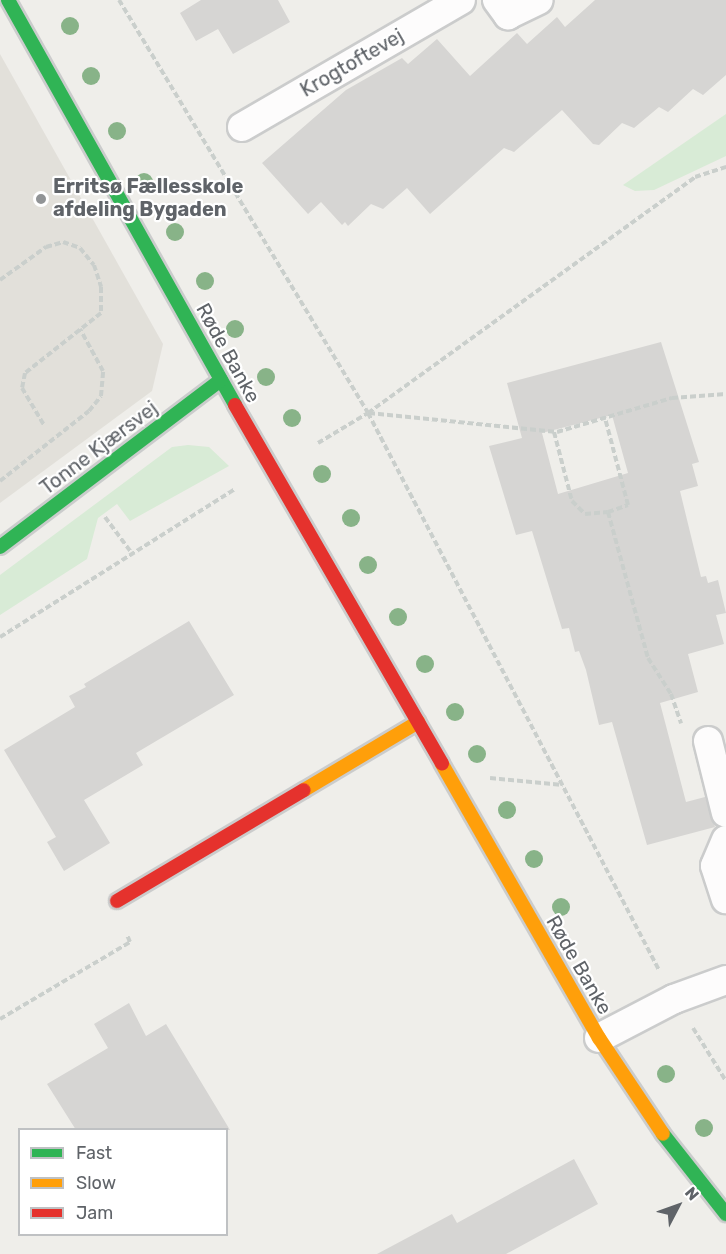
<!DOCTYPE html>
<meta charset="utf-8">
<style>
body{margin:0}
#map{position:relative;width:726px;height:1254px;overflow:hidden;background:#efeeea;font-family:Rubik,sans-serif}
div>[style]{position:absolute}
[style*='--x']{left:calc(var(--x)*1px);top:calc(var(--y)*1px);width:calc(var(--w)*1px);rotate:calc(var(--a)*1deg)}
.education>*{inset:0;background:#e2e0da}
.green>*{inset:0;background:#d8ebd6}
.building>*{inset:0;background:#d6d5d3}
.path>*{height:4px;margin-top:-2px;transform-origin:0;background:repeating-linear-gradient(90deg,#cacfcc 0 6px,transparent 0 9px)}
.roads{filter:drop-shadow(2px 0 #cbcccc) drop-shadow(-2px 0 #cbcccc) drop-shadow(0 2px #cbcccc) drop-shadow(0 -2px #cbcccc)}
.street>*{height:28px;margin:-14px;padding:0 14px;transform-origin:14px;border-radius:14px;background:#fdfcfc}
.fast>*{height:14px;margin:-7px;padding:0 7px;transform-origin:7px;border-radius:7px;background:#30b455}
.slow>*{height:14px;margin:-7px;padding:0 7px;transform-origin:7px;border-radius:7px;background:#ff9f0a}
.jam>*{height:14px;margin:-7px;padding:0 7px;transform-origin:7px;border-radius:7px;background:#e5322d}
.trees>*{width:18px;height:18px;margin:-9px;border-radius:50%;background:#88b388}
.dots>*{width:16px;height:16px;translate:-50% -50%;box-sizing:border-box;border:3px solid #fff;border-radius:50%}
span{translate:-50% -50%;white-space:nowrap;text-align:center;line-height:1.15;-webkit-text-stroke:4.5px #fff;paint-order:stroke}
.street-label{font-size:20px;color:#5f6368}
.poi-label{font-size:20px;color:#5f6368;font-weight:700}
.left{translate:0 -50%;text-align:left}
.legend{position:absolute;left:18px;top:1128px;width:210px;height:108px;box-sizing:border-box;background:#fff;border:2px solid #bfc1c3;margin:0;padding:8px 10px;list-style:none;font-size:18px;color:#5f6368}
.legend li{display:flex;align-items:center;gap:12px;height:30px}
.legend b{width:30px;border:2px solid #bfc1c3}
.north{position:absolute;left:648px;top:1176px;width:60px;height:60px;-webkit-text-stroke:4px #fff;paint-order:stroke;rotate:49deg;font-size:16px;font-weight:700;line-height:24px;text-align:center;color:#5f6368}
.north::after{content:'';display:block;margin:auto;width:21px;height:27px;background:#5f6368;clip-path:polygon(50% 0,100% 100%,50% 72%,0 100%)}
</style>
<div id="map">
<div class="education">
<i style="clip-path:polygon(0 54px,163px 344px,152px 391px,0 503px)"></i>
</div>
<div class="green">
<i style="clip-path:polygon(726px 114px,726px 156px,654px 190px,635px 191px,623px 185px)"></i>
<i style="clip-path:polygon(188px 445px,209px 447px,229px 466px,130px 521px,117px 504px,98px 518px,87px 559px,0 615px,0 575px,172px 447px)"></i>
</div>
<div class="building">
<i style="clip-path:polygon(201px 0,278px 0,290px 22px,233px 54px,218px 29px,196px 41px,180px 13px)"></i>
<i style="clip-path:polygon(595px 0,726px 0,726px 75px,703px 95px,693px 89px,668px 112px,659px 107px,634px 128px,622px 123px,599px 145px,593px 144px,562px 110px,514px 152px,504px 148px,430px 214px,407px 188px,383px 209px,371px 204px,348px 226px,345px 222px,342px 225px,321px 202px,308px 214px,262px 163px,346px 90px,402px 58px,408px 64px,437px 39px,470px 76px,517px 33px,527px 44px,557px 17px,565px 27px)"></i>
<i style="clip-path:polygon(evenodd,661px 342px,699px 462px,692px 464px,698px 486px,680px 491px,701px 577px,706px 576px,708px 583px,718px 580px,726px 613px,716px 615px,724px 644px,688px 654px,698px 692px,660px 703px,686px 802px,705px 797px,715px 827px,647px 845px,612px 722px,599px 725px,586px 670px,579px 651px,575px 652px,569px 628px,562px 629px,532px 531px,516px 535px,489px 446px,522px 438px,507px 383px,661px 342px,612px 415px,628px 473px,558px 494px,542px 433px,612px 415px)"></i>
<i style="clip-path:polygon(189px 621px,234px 695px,136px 753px,143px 765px,84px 800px,110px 843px,64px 871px,47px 842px,56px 837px,4px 750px,75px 707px,69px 696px,86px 687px,84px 684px)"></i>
<i style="clip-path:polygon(129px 1003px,146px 1036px,166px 1024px,230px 1130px,76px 1130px,47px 1084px,108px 1048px,94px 1024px)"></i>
<i style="clip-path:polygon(574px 1159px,598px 1204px,506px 1254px,377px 1254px,452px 1214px,457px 1223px)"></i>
</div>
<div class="path">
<i style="--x:119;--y:0;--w:482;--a:58.9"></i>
<i style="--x:368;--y:413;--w:628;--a:62.42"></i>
<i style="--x:0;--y:280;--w:57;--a:-35.7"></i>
<i style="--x:46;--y:247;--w:18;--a:-16"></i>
<i style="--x:63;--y:242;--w:18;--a:19"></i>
<i style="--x:80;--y:248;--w:22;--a:51"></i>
<i style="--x:94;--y:265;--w:23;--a:72"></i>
<i style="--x:101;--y:287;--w:26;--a:90"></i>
<i style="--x:101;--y:313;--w:97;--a:141.7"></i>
<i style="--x:25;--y:373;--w:15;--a:101"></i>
<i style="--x:22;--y:388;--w:43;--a:59.3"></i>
<i style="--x:369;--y:413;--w:189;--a:5.8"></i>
<i style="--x:557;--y:432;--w:120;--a:-16.5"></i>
<i style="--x:672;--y:398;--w:54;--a:-4.2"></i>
<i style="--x:554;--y:432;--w:71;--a:75.4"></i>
<i style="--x:572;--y:501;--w:18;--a:45"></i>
<i style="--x:585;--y:514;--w:23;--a:-5"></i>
<i style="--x:608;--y:512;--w:21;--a:-19"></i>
<i style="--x:628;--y:505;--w:90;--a:-104.8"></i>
<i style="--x:318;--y:443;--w:58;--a:-31"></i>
<i style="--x:368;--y:413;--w:403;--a:-35.8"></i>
<i style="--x:695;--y:177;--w:33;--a:-18"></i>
<i style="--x:0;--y:481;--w:113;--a:-38.2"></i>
<i style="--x:89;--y:411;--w:19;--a:-51"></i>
<i style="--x:101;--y:396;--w:25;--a:-85"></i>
<i style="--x:103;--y:371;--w:48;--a:-118.7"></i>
<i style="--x:608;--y:512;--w:151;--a:74.7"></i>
<i style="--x:648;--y:658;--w:43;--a:57.4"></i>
<i style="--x:671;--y:694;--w:31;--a:71"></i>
<i style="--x:105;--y:517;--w:44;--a:53.4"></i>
<i style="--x:0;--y:637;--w:278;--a:-32.2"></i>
<i style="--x:490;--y:778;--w:73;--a:5.5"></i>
<i style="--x:0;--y:1019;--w:151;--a:-30.6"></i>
<i style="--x:130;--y:942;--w:8;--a:-113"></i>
<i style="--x:693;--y:1028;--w:62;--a:58.1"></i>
</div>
<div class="roads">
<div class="street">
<i style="--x:497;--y:0;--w:19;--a:54"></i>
<i style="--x:508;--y:15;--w:34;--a:-26"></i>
<i style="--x:242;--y:127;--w:253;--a:-30.1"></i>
<i style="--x:708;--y:741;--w:74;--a:76"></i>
<i style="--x:726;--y:840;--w:28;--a:113"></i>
<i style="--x:715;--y:866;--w:35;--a:72"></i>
<i style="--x:599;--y:1038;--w:85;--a:-27.5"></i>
<i style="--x:674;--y:999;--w:55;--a:-20.1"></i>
</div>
<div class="fast">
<i style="--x:8;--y:0;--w:464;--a:60.7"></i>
<i style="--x:0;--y:547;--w:277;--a:-37.1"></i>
<i style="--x:663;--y:1134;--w:102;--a:51.8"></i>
</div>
<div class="slow">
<i style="--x:442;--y:764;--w:316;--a:60.2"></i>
<i style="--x:599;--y:1038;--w:115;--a:56.3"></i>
<i style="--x:304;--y:790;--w:133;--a:-30.8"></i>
</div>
<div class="jam">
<i style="--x:235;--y:405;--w:414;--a:60"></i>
<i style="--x:117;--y:901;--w:217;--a:-30.7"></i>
</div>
</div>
<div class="trees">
<i style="left:70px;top:26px"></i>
<i style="left:91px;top:76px"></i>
<i style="left:117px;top:131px"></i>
<i style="left:144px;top:182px"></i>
<i style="left:175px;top:232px"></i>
<i style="left:205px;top:281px"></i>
<i style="left:235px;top:329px"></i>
<i style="left:266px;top:377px"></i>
<i style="left:292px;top:418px"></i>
<i style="left:322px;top:474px"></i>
<i style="left:351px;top:518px"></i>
<i style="left:368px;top:565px"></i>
<i style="left:398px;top:617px"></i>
<i style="left:425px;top:664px"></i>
<i style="left:455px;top:712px"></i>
<i style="left:477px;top:754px"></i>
<i style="left:507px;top:810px"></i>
<i style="left:534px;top:859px"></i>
<i style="left:561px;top:907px"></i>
<i style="left:666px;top:1074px"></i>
<i style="left:704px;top:1128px"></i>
</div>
<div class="dots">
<i style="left:41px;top:199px;background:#919496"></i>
</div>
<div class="street-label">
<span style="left:352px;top:63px;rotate:-30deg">Krogtoftevej</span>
<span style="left:228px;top:353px;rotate:61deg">Røde Banke</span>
<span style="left:99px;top:448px;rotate:-37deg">Tonne Kjærsvej</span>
<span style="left:579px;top:965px;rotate:60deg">Røde Banke</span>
</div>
<div class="poi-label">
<span class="left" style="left:53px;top:198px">Erritsø Fællesskole<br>afdeling Bygaden</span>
</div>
<ul class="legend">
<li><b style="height:8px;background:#30b455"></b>Fast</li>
<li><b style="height:8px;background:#ff9f0a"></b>Slow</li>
<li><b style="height:8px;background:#e5322d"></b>Jam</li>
</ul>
<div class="north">N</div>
</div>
